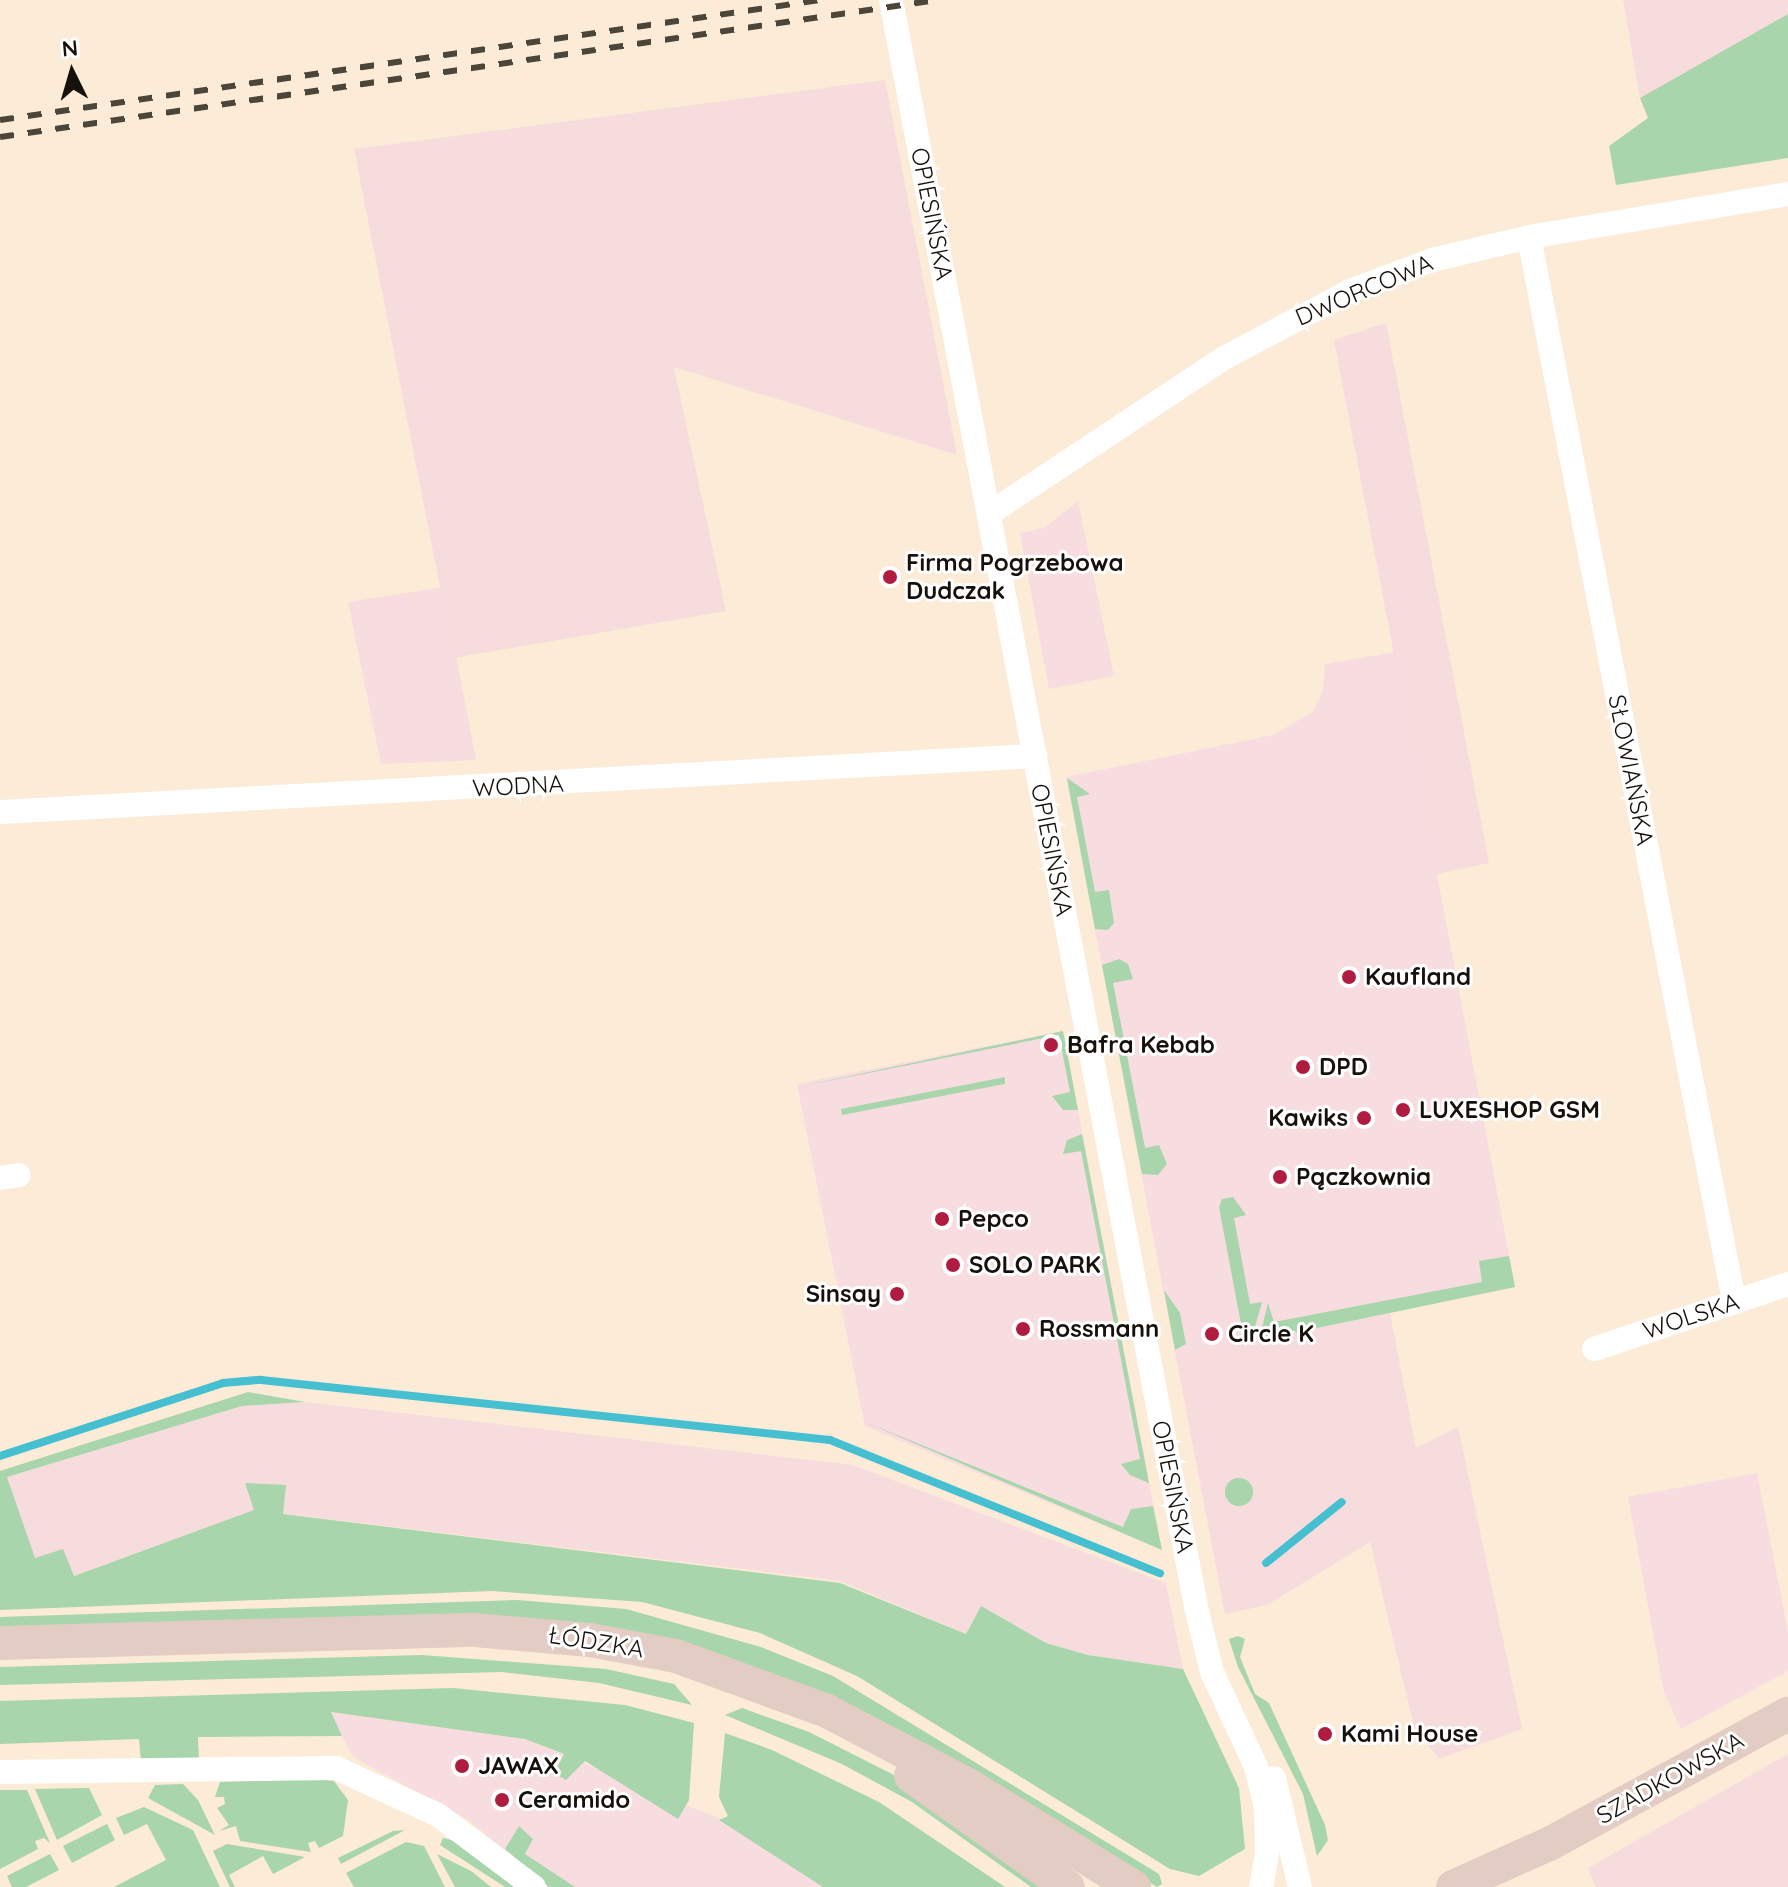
<!DOCTYPE html>
<meta charset="utf-8">
<style>
body{margin:0}
#map{position:relative;width:1788px;height:1887px;overflow:hidden;background:#fbebd7;font-family:Quicksand,sans-serif}
div>[style]{position:absolute}
[style*='--x']{left:calc(var(--x)*1px);top:calc(var(--y)*1px);width:calc(var(--w)*1px);rotate:calc(var(--a)*1deg)}
.commercial>*{inset:0;background:#f7dce0}
.industrial>*{inset:0;background:#f7dcde}
.green>*{inset:0;background:#a8d5ac}
.round{border-radius:50%}
.stream>*{height:8px;margin:-4px;padding:0 4px;transform-origin:4px;border-radius:4px;background:#46bfd0}
.street>*{height:24px;margin:-12px;padding:0 12px;transform-origin:12px;border-radius:12px;background:#fff}
.secondary>*{height:34px;margin:-17px;padding:0 17px;transform-origin:17px;border-radius:17px;background:#e2ccc4}
.rail>*{height:6px;margin-top:-3px;transform-origin:0;background:repeating-linear-gradient(90deg,#4c453a 0 14px,transparent 0 28px)}
.dots>*{width:22px;height:22px;translate:-50% -50%;box-sizing:border-box;border:4px solid #fff;border-radius:50%}
span{translate:-50% -50%;white-space:nowrap;text-align:center;line-height:1.15;-webkit-text-stroke:6px #fff;paint-order:stroke}
.street-label{font-size:24px;color:#16110a}
.poi-label{font-size:24px;color:#16110a;font-weight:700}
.left{translate:0 -50%;text-align:left}
.right{translate:-100% -50%;text-align:right}
.north{position:absolute;left:32px;top:32px;width:80px;height:80px;-webkit-text-stroke:6px #fff;paint-order:stroke;rotate:355deg;font-size:22px;font-weight:700;line-height:32px;text-align:center;color:#16110a}
.north::after{content:'';display:block;margin:auto;width:28px;height:36px;background:#16110a;clip-path:polygon(50% 0,100% 100%,50% 72%,0 100%)}
</style>
<div id="map">
<div class="commercial">
<i style="clip-path:polygon(1078px 501px,1114px 676px,1049px 689px,1020px 533px,1044px 528px)"></i>
<i style="clip-path:polygon(443px 587px,476px 760px,381px 764px,348px 602px)"></i>
<i style="clip-path:polygon(1395px 652px,1515px 1287px,1176px 1357px,1066px 777px,1273px 735px,1313px 712px,1323px 690px,1325px 664px)"></i>
<i style="clip-path:polygon(1063px 1031px,1162px 1550px,865px 1426px,797px 1084px)"></i>
<i style="clip-path:polygon(1757px 1473px,1788px 1632px,1788px 1671px,1681px 1729px,1664px 1692px,1628px 1497px)"></i>
<i style="clip-path:polygon(330px 1712px,525px 1739px,749px 1831px,843px 1887px,548px 1887px,470px 1821px,353px 1757px)"></i>
</div>
<div class="industrial">
<i style="clip-path:polygon(1623px 0,1788px 0,1788px 14px,1640px 98px)"></i>
<i style="clip-path:polygon(885px 80px,957px 455px,674px 367px,726px 611px,454px 658px,354px 149px)"></i>
<i style="clip-path:polygon(1386px 323px,1489px 863px,1436px 874px,1334px 340px)"></i>
<i style="clip-path:polygon(1390px 1313px,1416px 1448px,1458px 1427px,1522px 1729px,1439px 1759px,1414px 1727px,1370px 1542px,1267px 1605px,1225px 1614px,1176px 1357px)"></i>
<i style="clip-path:polygon(305px 1402px,853px 1465px,1166px 1583px,1183px 1669px,1088px 1655px,1046px 1643px,981px 1606px,966px 1634px,840px 1581px,255px 1510px,73px 1576px,35px 1559px,7px 1477px,242px 1406px)"></i>
<i style="clip-path:polygon(1788px 1754px,1788px 1887px,1596px 1887px,1588px 1868px)"></i>
</div>
<div class="green">
<i style="clip-path:polygon(1788px 14px,1788px 158px,1616px 185px,1609px 146px,1648px 118px,1640px 98px)"></i>
<i style="clip-path:polygon(1067px 778px,1090px 794px,1077px 797px,1095px 892px,1109px 890px,1114px 923px,1108px 930px,1095px 929px)"></i>
<i style="clip-path:polygon(1119px 959px,1128px 964px,1133px 979px,1113px 983px,1145px 1148px,1159px 1145px,1167px 1164px,1158px 1175px,1142px 1174px,1102px 965px)"></i>
<i style="clip-path:polygon(1063px 1031px,1078px 1110px,1063px 1110px,1052px 1096px,1070px 1092px,1059px 1035px,798px 1087px)"></i>
<i style="clip-path:polygon(1005px 1077px,1005px 1084px,842px 1115px,841px 1109px)"></i>
<i style="clip-path:polygon(1082px 1134px,1149px 1483px,1130px 1475px,1121px 1464px,1140px 1459px,1081px 1151px,1063px 1154px,1067px 1140px)"></i>
<i style="clip-path:polygon(1233px 1197px,1246px 1215px,1234px 1218px,1250px 1304px,1262px 1302px,1251px 1341px,1244px 1340px,1219px 1207px,1222px 1199px)"></i>
<i style="clip-path:polygon(1509px 1256px,1515px 1287px,1259px 1340px,1268px 1303px,1274px 1322px,1482px 1282px,1479px 1261px)"></i>
<i style="clip-path:polygon(1164px 1290px,1180px 1313px,1186px 1344px,1175px 1350px)"></i>
<i style="clip-path:polygon(248px 1392px,305px 1402px,242px 1406px,7px 1477px,35px 1558px,63px 1549px,74px 1576px,254px 1510px,245px 1483px,286px 1485px,283px 1514px,840px 1583px,966px 1634px,981px 1606px,1046px 1643px,1088px 1655px,1183px 1669px,1239px 1788px,1245px 1849px,1199px 1876px,1170px 1869px,857px 1676px,760px 1633px,642px 1602px,492px 1591px,0 1610px,0 1471px)"></i>
<i style="clip-path:polygon(865px 1422px,1123px 1527px,1131px 1509px,1153px 1506px,1162px 1550px)"></i>
<i class="round" style="left:1225px;top:1478px;width:28px;height:28px"></i>
<i style="clip-path:polygon(517px 1600px,626px 1609px,761px 1647px,833px 1676px,1159px 1874px,1162px 1884px,1157px 1887px,1020px 1801px,678px 1648px,0 1632px,0 1617px)"></i>
<i style="clip-path:polygon(1238px 1636px,1245px 1639px,1240px 1657px,1255px 1694px,1269px 1703px,1325px 1825px,1328px 1840px,1317px 1856px,1303px 1794px,1238px 1667px,1229px 1639px)"></i>
<i style="clip-path:polygon(422px 1655px,606px 1669px,674px 1684px,692px 1705px,599px 1683px,502px 1672px,0 1685px,0 1667px)"></i>
<i style="clip-path:polygon(453px 1688px,625px 1705px,694px 1723px,689px 1800px,678px 1819px,585px 1761px,566px 1780px,554px 1773px,564px 1754px,525px 1739px,331px 1712px,342px 1736px,198px 1737px,199px 1760px,141px 1761px,139px 1739px,0 1744px,0 1701px)"></i>
<i style="clip-path:polygon(742px 1708px,809px 1732px,892px 1774px,1050px 1887px,1031px 1887px,912px 1802px,842px 1764px,725px 1715px)"></i>
<i style="clip-path:polygon(725px 1733px,772px 1750px,879px 1802px,1005px 1887px,823px 1887px,719px 1820px,728px 1816px,719px 1797px)"></i>
<i style="clip-path:polygon(316px 1779px,334px 1781px,348px 1800px,343px 1836px,319px 1848px,315px 1841px,308px 1843px,311px 1852px,240px 1841px,236px 1826px,219px 1831px,229px 1825px,217px 1808px,225px 1804px,224px 1797px,215px 1797px,220px 1782px)"></i>
<i style="clip-path:polygon(183px 1784px,198px 1800px,215px 1835px,148px 1798px,155px 1785px)"></i>
<i style="clip-path:polygon(89px 1788px,102px 1815px,57px 1840px,35px 1789px)"></i>
<i style="clip-path:polygon(0 1790px,27px 1790px,50px 1843px,44px 1838px,35px 1841px,38px 1849px,0 1869px)"></i>
<i style="clip-path:polygon(144px 1807px,193px 1830px,220px 1887px,114px 1887px,166px 1860px,147px 1824px,124px 1835px,116px 1818px)"></i>
<i style="clip-path:polygon(107px 1824px,115px 1840px,72px 1863px,63px 1846px)"></i>
<i style="clip-path:polygon(519px 1826px,533px 1839px,525px 1854px,575px 1887px,549px 1887px,505px 1849px)"></i>
<i style="clip-path:polygon(405px 1830px,341px 1864px,338px 1858px,393px 1831px)"></i>
<i style="clip-path:polygon(443px 1838px,455px 1841px,515px 1887px,505px 1887px,440px 1845px)"></i>
<i style="clip-path:polygon(406px 1842px,424px 1846px,445px 1887px,354px 1887px,346px 1873px)"></i>
<i style="clip-path:polygon(227px 1844px,305px 1857px,273px 1874px,263px 1856px,229px 1875px,235px 1887px,230px 1887px,213px 1851px)"></i>
<i style="clip-path:polygon(50px 1854px,59px 1870px,26px 1887px,12px 1887px,7px 1876px)"></i>
<i style="clip-path:polygon(437px 1854px,471px 1871px,491px 1887px,455px 1887px)"></i>
</div>
<div class="stream">
<i style="--x:0;--y:1456;--w:235;--a:-18.1"></i>
<i style="--x:223;--y:1383;--w:38;--a:-5"></i>
<i style="--x:261;--y:1380;--w:572;--a:6.02"></i>
<i style="--x:830;--y:1440;--w:356;--a:22"></i>
<i style="--x:1266;--y:1563;--w:97;--a:-38.8"></i>
</div>
<div class="street">
<i style="--x:891;--y:0;--w:1636;--a:79.25"></i>
<i style="--x:1196;--y:1607;--w:67;--a:76.2"></i>
<i style="--x:1212;--y:1672;--w:105;--a:65.1"></i>
<i style="--x:1256;--y:1767;--w:41;--a:76"></i>
<i style="--x:1266;--y:1807;--w:47;--a:88.8"></i>
<i style="--x:1267;--y:1854;--w:34;--a:100"></i>
<i style="--x:1529;--y:237;--w:1085;--a:79.1"></i>
<i style="--x:990;--y:513;--w:283;--a:-33.5"></i>
<i style="--x:1226;--y:357;--w:140;--a:-28"></i>
<i style="--x:1350;--y:291;--w:88;--a:-20.7"></i>
<i style="--x:1432;--y:260;--w:100;--a:-13.3"></i>
<i style="--x:1529;--y:237;--w:263;--a:-9.4"></i>
<i style="--x:0;--y:812;--w:1037;--a:-3.1"></i>
<i style="--x:0;--y:1178;--w:19;--a:-9"></i>
<i style="--x:1594;--y:1349;--w:205;--a:-18.5"></i>
<i style="--x:0;--y:1772;--w:336;--a:-0.7"></i>
<i style="--x:336;--y:1768;--w:112;--a:24.7"></i>
<i style="--x:438;--y:1815;--w:120;--a:36.9"></i>
<i style="--x:1274;--y:1778;--w:112;--a:76.6"></i>
</div>
<div class="secondary">
<i style="--x:0;--y:1643;--w:475;--a:-1.6"></i>
<i style="--x:475;--y:1630;--w:115;--a:5"></i>
<i style="--x:590;--y:1640;--w:87;--a:10.5"></i>
<i style="--x:676;--y:1656;--w:161;--a:20"></i>
<i style="--x:827;--y:1711;--w:159;--a:27.7"></i>
<i style="--x:968;--y:1785;--w:195;--a:31.6"></i>
<i style="--x:911;--y:1776;--w:192;--a:35.3"></i>
<i style="--x:1453;--y:1887;--w:107;--a:-24.2"></i>
<i style="--x:1551;--y:1843;--w:270;--a:-28.6"></i>
</div>
<div class="rail">
<i style="--x:0;--y:120;--w:830;--a:-8.32"></i>
<i style="--x:0;--y:137;--w:947;--a:-8.32"></i>
</div>
<div class="dots">
<i style="left:890px;top:577px;background:#b01c3f"></i>
<i style="left:1349px;top:977px;background:#b01c3f"></i>
<i style="left:1051px;top:1045px;background:#b01c3f"></i>
<i style="left:1303px;top:1067px;background:#b01c3f"></i>
<i style="left:1403px;top:1110px;background:#b01c3f"></i>
<i style="left:1364px;top:1118px;background:#b01c3f"></i>
<i style="left:1280px;top:1177px;background:#b01c3f"></i>
<i style="left:942px;top:1219px;background:#b01c3f"></i>
<i style="left:953px;top:1265px;background:#b01c3f"></i>
<i style="left:897px;top:1294px;background:#b01c3f"></i>
<i style="left:1023px;top:1329px;background:#b01c3f"></i>
<i style="left:1212px;top:1334px;background:#b01c3f"></i>
<i style="left:1325px;top:1734px;background:#b01c3f"></i>
<i style="left:462px;top:1766px;background:#b01c3f"></i>
<i style="left:502px;top:1800px;background:#b01c3f"></i>
</div>
<div class="street-label">
<span style="left:932px;top:214px;rotate:79deg">OPIESIŃSKA</span>
<span style="left:1364px;top:290px;rotate:-23deg">DWORCOWA</span>
<span style="left:1631px;top:770px;rotate:79deg">SŁOWIAŃSKA</span>
<span style="left:518px;top:786px;rotate:-3deg">WODNA</span>
<span style="left:1052px;top:850px;rotate:79deg">OPIESIŃSKA</span>
<span style="left:1691px;top:1316px;rotate:-18deg">WOLSKA</span>
<span style="left:1173px;top:1487px;rotate:79deg">OPIESIŃSKA</span>
<span style="left:596px;top:1642px;rotate:9deg">ŁÓDZKA</span>
<span style="left:1670px;top:1778px;rotate:-29deg">SZADKOWSKA</span>
</div>
<div class="poi-label">
<span class="left" style="left:906px;top:577px">Firma Pogrzebowa<br>Dudczak</span>
<span class="left" style="left:1365px;top:977px">Kaufland</span>
<span class="left" style="left:1067px;top:1045px">Bafra Kebab</span>
<span class="left" style="left:1319px;top:1067px">DPD</span>
<span class="left" style="left:1419px;top:1110px">LUXESHOP GSM</span>
<span class="right" style="left:1348px;top:1118px">Kawiks</span>
<span class="left" style="left:1296px;top:1177px">Pączkownia</span>
<span class="left" style="left:958px;top:1219px">Pepco</span>
<span class="left" style="left:969px;top:1265px">SOLO PARK</span>
<span class="right" style="left:881px;top:1294px">Sinsay</span>
<span class="left" style="left:1039px;top:1329px">Rossmann</span>
<span class="left" style="left:1228px;top:1334px">Circle K</span>
<span class="left" style="left:1341px;top:1734px">Kami House</span>
<span class="left" style="left:478px;top:1766px">JAWAX</span>
<span class="left" style="left:518px;top:1800px">Ceramido</span>
</div>
<div class="north">N</div>
</div>
